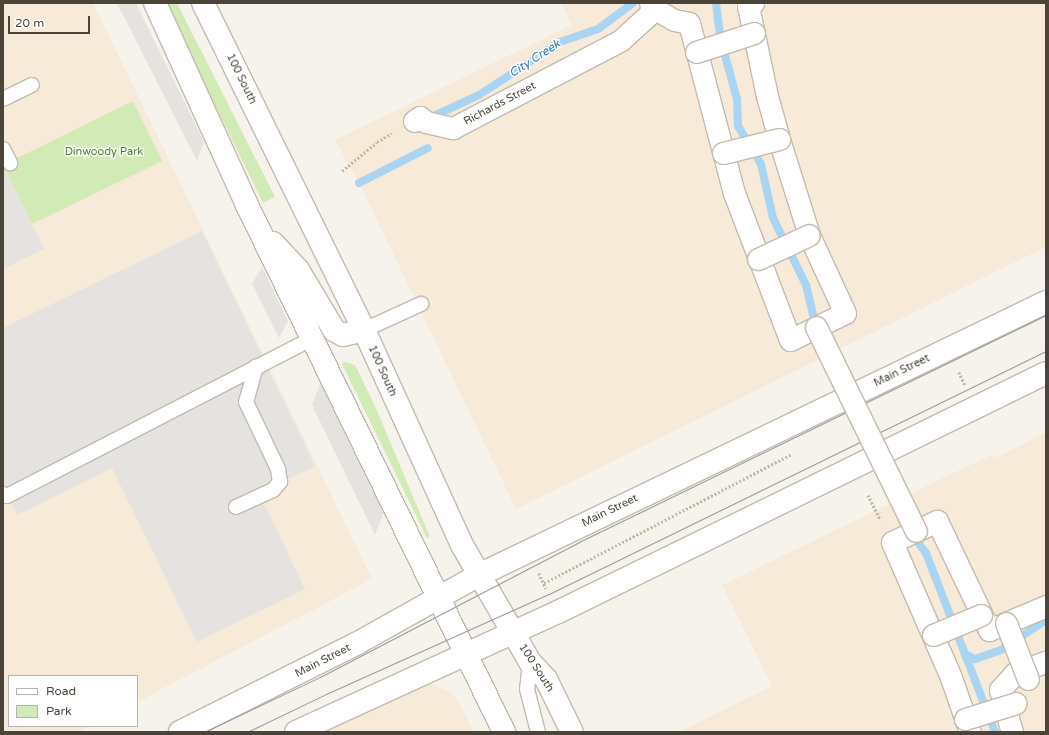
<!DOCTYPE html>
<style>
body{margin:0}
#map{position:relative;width:1049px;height:735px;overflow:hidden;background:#f6f3ec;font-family:"Varela Round",sans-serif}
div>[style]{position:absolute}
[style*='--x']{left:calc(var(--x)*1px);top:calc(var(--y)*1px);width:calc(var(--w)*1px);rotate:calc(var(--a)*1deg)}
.commercial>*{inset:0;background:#f7ead8}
.green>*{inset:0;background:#d2eab5}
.parking>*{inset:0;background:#e5e3e0}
.stream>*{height:8px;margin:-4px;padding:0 4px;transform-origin:4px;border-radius:4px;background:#a9d4f2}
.path>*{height:2.5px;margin-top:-1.25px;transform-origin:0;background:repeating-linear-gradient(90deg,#c4b79f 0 2px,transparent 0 4px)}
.roads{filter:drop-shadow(1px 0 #c2bbae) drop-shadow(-1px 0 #c2bbae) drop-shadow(0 1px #c2bbae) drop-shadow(0 -1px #c2bbae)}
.service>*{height:14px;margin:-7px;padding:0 7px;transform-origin:7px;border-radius:7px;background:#fff}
.pedestrian>*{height:21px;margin:-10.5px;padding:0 10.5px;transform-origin:10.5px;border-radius:10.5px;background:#fff}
.minor>*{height:22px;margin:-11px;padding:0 11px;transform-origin:11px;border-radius:11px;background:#fff}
.tertiary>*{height:22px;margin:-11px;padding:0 11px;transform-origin:11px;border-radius:11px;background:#fff}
.tram>*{height:1px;margin:-0.5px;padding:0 0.5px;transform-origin:0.5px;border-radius:0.5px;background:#9a9a9a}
.bridges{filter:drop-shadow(1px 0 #c2bbae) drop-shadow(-1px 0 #c2bbae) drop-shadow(0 1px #c2bbae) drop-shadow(0 -1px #c2bbae)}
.pedestrian-bridge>*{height:21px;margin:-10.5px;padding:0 10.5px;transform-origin:10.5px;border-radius:10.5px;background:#fff}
span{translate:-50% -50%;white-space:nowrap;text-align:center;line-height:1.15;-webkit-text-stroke:3px #fff;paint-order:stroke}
.street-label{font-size:11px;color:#4b4439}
.park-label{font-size:11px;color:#4a7f2a}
.water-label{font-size:12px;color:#2e7ab2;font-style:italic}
.frame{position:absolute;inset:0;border:4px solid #4b4439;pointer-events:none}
.legend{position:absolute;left:8px;top:675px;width:130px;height:52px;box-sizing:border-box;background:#fff;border:1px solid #b7b4b0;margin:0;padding:5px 7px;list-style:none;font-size:12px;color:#4b4439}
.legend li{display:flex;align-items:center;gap:8px;height:20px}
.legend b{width:20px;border:1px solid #b7b4b0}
.scale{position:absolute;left:8px;top:16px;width:82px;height:18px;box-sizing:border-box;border:2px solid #4b4439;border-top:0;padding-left:5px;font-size:12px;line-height:14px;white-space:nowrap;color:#4b4439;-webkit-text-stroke:3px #fff;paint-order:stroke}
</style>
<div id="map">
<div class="commercial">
<i style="clip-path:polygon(3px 3px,93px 3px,372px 579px,137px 702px,137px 676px,9px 676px,9px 726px,91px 726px,80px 732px,3px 732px)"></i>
<i style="clip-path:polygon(561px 3px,1046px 3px,1046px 247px,516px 509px,359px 183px,335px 140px,572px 25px)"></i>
<i style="clip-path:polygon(1046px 432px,1046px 732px,679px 732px,772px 686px,722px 585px,993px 454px,996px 458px)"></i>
<i style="clip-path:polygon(432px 684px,452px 693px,459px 702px,474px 732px,323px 732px,413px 687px)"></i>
</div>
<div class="green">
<i style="clip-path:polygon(165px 3px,177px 3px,275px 197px,263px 203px)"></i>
<i style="clip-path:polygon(133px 101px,162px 161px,32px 224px,3px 165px)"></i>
<i style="clip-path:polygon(345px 362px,355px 365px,375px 406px,430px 537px,427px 538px,342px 364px)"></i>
</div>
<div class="parking">
<i style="clip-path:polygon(117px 3px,136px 3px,204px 142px,197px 161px)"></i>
<i style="clip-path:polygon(3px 165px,44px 249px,3px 269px)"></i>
<i style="clip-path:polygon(202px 231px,315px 466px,259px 493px,305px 589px,197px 642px,112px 468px,17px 515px,3px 487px,3px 328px)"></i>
<i style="clip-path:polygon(262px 267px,288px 321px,279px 338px,252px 284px)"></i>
<i style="clip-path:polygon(321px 381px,384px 512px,375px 535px,312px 405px)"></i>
</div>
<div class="stream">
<i style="--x:716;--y:3;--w:34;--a:83"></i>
<i style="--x:720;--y:37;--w:64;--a:74.7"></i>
<i style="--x:737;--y:99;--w:27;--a:88"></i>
<i style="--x:738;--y:126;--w:44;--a:58.8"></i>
<i style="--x:761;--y:164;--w:55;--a:77.5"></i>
<i style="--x:773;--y:218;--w:75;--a:63.8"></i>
<i style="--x:806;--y:285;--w:43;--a:76.6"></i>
<i style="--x:436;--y:115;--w:47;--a:-24.9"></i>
<i style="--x:479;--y:95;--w:97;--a:-33.2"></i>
<i style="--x:560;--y:42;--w:40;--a:-18.9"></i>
<i style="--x:598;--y:29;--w:44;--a:-36.6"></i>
<i style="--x:359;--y:183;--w:77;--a:-26.9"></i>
<i style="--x:912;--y:534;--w:24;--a:54"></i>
<i style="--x:926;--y:553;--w:192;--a:68.9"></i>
<i style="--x:965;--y:654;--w:11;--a:27"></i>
<i style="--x:975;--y:659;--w:28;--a:-19"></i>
<i style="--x:1001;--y:650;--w:54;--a:-33.7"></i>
</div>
<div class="path">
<i style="--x:342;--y:171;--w:45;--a:-39.6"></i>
<i style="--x:377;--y:142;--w:17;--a:-31"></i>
<i style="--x:959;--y:372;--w:14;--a:65"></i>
<i style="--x:868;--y:495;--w:28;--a:63"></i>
<i style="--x:539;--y:573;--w:17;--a:66"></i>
<i style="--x:544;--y:583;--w:280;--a:-27.5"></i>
</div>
<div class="roads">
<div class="service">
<i style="--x:3;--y:99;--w:32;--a:-26"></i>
<i style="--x:3;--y:149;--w:16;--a:63"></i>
<i style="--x:364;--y:330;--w:63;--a:-24.5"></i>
<i style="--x:3;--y:494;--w:4;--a:27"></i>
<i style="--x:7;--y:496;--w:344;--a:-27.3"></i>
<i style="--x:236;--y:507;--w:41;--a:-24.7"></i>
<i style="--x:273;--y:490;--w:11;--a:-49"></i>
<i style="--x:280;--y:482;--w:13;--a:-99"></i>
<i style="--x:278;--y:469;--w:74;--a:-115.5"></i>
<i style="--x:246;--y:402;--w:37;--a:-74"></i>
<i style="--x:530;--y:662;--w:27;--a:96"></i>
<i style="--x:527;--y:689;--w:44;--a:75.7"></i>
</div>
<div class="pedestrian">
<i style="--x:650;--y:3;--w:8;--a:50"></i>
<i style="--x:655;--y:9;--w:22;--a:30"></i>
<i style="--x:674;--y:20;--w:15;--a:11"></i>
<i style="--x:689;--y:23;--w:176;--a:75.2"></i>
<i style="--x:734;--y:193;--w:157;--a:69.1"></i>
<i style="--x:790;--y:340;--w:61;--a:-26.1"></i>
<i style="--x:845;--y:313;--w:86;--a:-114.8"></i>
<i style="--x:809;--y:235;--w:101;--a:-107.4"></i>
<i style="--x:779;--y:139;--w:45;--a:-105.6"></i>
<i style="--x:767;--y:96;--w:92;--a:-101.9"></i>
<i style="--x:748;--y:6;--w:6;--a:-31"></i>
<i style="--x:414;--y:121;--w:7;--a:-34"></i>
<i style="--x:420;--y:117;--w:8;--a:40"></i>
<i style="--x:426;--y:122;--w:28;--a:13"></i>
<i style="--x:453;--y:128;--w:190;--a:-27.6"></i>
<i style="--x:621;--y:40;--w:46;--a:-42.4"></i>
<i style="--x:970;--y:732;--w:60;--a:-109.3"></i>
<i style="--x:950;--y:675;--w:145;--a:-113.6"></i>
<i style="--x:892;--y:542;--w:50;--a:-25"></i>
<i style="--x:937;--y:521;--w:121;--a:64.5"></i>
<i style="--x:989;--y:630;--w:62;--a:-22.8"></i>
<i style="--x:1012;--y:732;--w:44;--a:-105.9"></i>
<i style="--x:1000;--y:690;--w:23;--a:-49"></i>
<i style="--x:1015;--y:673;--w:33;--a:-20"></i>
</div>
<div class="minor">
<i style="--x:180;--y:732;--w:197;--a:-26.6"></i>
<i style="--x:356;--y:644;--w:141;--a:-29.3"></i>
<i style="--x:479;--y:575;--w:629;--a:-25.71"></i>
<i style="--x:296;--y:732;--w:288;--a:-24.6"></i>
<i style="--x:558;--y:612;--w:543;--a:-26.09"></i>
</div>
<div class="tertiary">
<i style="--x:155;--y:3;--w:222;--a:65.5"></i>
<i style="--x:247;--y:205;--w:586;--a:64"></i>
<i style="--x:203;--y:3;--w:364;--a:63.8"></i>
<i style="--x:364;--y:330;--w:236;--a:65.5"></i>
<i style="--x:462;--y:545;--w:135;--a:59.8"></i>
<i style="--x:530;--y:662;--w:23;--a:47"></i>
<i style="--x:546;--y:679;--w:59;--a:63.9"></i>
<i style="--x:273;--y:243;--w:37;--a:47"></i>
<i style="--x:298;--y:270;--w:70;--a:59"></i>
<i style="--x:334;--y:330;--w:10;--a:29"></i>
<i style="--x:343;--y:335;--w:22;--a:-13"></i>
</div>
</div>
<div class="tram">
<i style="--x:204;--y:732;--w:128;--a:-25.4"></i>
<i style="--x:320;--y:677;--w:294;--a:-27.5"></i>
<i style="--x:581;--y:541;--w:517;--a:-25.92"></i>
<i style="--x:247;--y:732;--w:88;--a:-25.7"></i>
<i style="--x:326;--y:694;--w:244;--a:-24.2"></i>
<i style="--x:549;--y:594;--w:553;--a:-26.06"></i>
</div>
<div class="bridges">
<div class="pedestrian-bridge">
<i style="--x:696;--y:52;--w:61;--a:-18.1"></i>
<i style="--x:723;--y:153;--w:58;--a:-14"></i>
<i style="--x:758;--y:259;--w:56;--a:-25.2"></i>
<i style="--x:816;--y:327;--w:227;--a:63.9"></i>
<i style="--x:1006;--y:623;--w:60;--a:68.6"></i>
<i style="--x:933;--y:635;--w:52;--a:-22.6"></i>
<i style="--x:965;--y:719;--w:53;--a:-17.4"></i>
</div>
</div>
<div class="street-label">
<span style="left:241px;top:79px;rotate:64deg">100 South</span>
<span style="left:500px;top:104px;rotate:-28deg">Richards Street</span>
<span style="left:382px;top:371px;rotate:66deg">100 South</span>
<span style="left:902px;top:371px;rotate:-26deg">Main Street</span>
<span style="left:610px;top:511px;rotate:-26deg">Main Street</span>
<span style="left:323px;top:661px;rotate:-27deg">Main Street</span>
<span style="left:536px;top:668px;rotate:57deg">100 South</span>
</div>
<div class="park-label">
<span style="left:104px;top:152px">Dinwoody Park</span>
</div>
<div class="water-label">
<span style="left:535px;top:59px;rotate:-33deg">City Creek</span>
</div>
<div class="frame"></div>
<ul class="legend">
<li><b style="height:5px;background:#fff"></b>Road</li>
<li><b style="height:11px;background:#d2eab5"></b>Park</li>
</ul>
<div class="scale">20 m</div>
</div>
